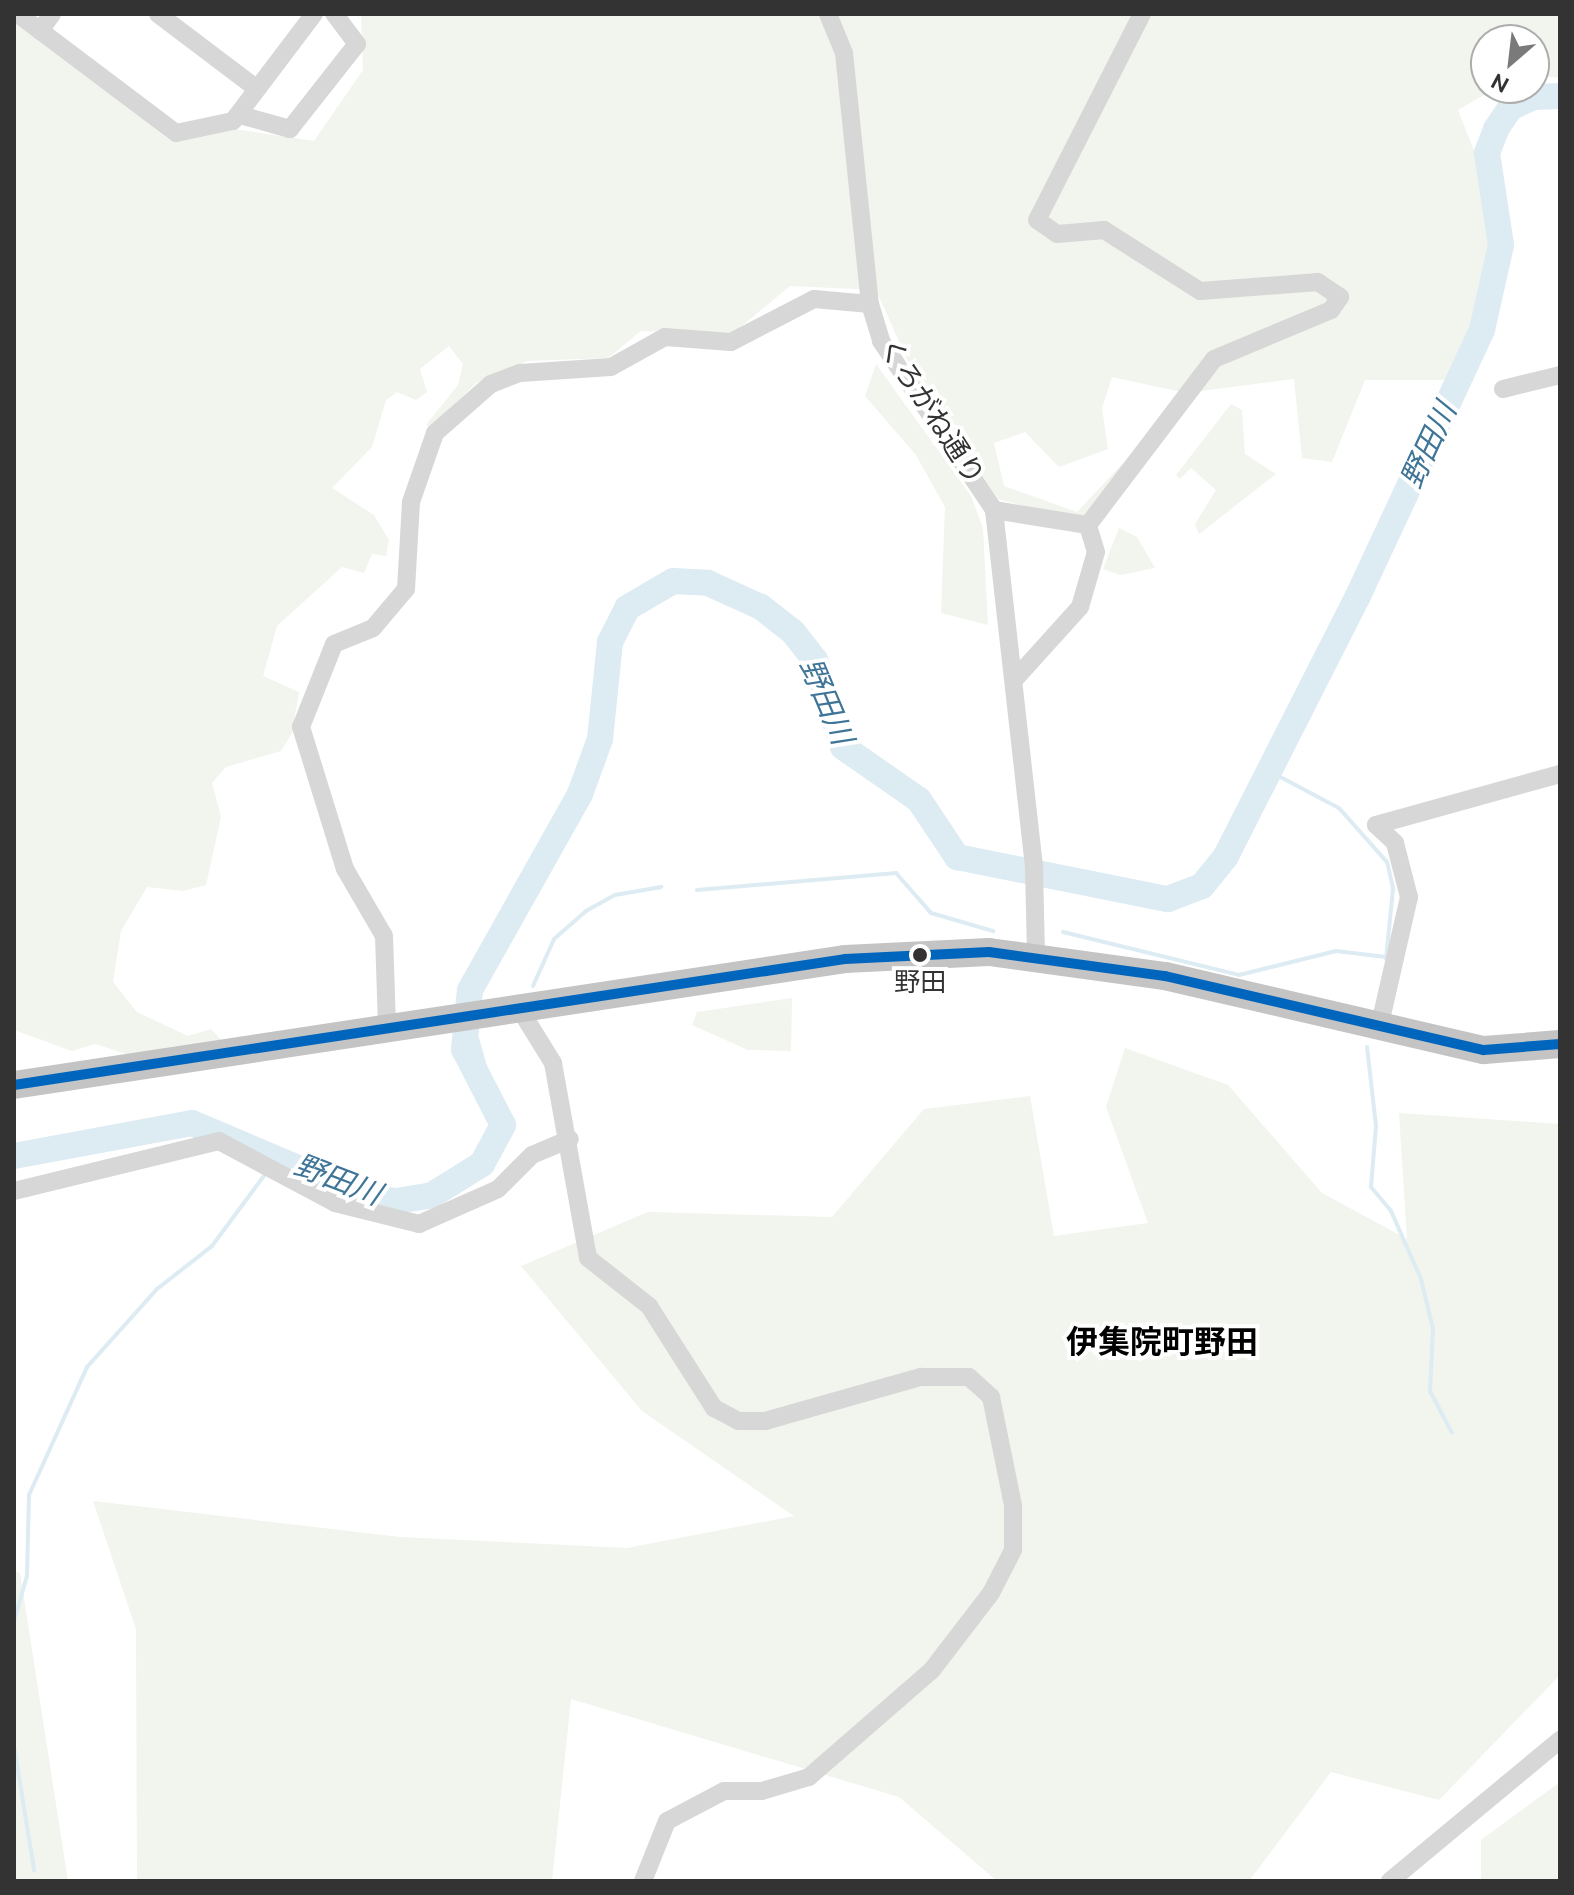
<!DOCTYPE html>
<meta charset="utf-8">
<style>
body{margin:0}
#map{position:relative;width:1574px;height:1895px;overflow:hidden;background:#fff;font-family:Ubuntu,"Noto Sans JP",sans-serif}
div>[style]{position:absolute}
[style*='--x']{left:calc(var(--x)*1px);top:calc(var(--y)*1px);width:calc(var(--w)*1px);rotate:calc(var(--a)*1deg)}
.green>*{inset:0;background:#f1f5ed}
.stream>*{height:4px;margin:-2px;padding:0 2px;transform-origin:2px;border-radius:2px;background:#ddebf3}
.river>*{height:26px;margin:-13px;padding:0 13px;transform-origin:13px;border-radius:13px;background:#ddebf3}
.minor>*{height:18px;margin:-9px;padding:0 9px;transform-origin:9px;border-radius:9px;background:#d7d7d7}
.highway>*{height:28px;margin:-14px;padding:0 14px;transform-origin:14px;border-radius:14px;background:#c4c4c4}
.bus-1>*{height:10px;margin:-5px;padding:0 5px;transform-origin:5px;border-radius:5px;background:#0065bd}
.dots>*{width:22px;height:22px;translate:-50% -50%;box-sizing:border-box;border:4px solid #fff;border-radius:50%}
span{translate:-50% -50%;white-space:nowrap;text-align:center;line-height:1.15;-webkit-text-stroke:8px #fff;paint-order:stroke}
.bus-label{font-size:26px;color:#333}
.street-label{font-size:28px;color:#333}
.water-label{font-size:30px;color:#3f7597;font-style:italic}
.quarter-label{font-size:32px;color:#000;font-weight:700}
.frame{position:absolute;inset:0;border:16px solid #333;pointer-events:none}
.north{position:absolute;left:1470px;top:24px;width:80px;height:80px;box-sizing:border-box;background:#fff;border:2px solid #adadad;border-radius:50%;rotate:208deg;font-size:22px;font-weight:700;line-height:32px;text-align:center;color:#333}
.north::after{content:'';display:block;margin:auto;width:28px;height:36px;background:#7a7a7a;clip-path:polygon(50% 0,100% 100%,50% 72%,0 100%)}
</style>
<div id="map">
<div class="green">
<i style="clip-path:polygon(361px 14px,1560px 14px,1560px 78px,1534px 75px,1534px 40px,1486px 40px,1486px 88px,1496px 88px,1458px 110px,1491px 194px,1505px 258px,1479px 330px,1445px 380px,1365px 380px,1332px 462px,1302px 458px,1294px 379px,1186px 393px,1112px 377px,1102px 408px,1108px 449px,1059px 467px,1025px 432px,994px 443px,1004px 486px,1077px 512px,1140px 445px,1094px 511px,1075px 520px,998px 499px,916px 379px,876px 290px,790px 286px,732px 334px,641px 331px,608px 358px,527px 361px,476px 383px,431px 428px,426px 425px,458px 385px,463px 364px,449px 346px,420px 369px,427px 392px,416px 400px,397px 392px,386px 400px,372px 447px,332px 488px,374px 515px,389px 540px,386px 556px,372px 554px,364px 573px,342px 567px,277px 626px,263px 676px,299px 692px,292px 733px,281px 751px,226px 767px,212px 783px,221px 817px,206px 885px,183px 891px,147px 887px,121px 931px,113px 982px,137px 1012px,188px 1036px,211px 1029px,221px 1040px,133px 1056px,95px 1044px,72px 1051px,14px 1030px,14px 21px,171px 141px,235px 129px,314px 141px,363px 70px)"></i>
<i style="clip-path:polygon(876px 364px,971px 496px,983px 528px,988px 625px,941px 613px,945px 507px,916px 455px,865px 396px)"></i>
<i style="clip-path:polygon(1231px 404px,1242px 410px,1245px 454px,1276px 474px,1199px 534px,1195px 524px,1216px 490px,1191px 468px,1180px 479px,1176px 475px)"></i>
<i style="clip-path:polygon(1119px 528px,1137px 537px,1155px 568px,1120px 575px,1103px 569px)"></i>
<i style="clip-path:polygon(792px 998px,791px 1051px,748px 1050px,692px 1025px,697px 1012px)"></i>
<i style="clip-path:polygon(1125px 1048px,1228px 1085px,1322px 1193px,1407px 1239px,1399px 1113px,1560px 1124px,1560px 1675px,1439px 1800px,1331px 1772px,1249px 1881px,997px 1881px,899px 1797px,571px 1699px,552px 1881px,137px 1881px,136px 1629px,93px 1501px,400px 1537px,627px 1548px,794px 1516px,642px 1411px,521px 1266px,648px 1212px,832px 1217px,924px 1109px,1030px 1096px,1054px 1236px,1148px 1223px,1106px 1107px)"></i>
<i style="clip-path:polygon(14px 1571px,20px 1573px,68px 1881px,14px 1881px)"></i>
<i style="clip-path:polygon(1560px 1782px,1560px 1881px,1481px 1881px,1481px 1840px)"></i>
</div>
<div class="stream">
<i style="--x:1269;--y:771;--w:79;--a:27.9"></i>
<i style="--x:1339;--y:808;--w:72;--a:48.4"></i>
<i style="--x:1387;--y:862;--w:28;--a:77"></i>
<i style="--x:1393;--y:889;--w:70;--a:95.7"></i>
<i style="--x:697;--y:890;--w:200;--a:-4.9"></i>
<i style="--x:896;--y:873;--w:53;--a:48.8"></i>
<i style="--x:931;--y:913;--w:65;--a:16.2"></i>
<i style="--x:1063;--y:932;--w:181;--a:13.7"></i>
<i style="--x:1239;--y:975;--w:100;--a:-13.9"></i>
<i style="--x:1336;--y:951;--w:50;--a:6.8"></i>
<i style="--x:533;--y:986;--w:51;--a:-65.9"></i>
<i style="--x:554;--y:939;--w:43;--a:-41.2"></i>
<i style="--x:586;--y:911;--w:33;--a:-29"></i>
<i style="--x:615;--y:895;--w:47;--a:-9.9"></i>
<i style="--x:477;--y:1038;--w:74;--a:74.3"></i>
<i style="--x:1367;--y:1047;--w:80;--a:83.5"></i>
<i style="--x:1376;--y:1126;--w:61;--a:94.7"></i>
<i style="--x:1371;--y:1187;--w:31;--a:50"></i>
<i style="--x:1391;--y:1211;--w:74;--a:66.2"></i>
<i style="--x:1421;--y:1279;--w:51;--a:76.5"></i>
<i style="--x:1433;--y:1329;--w:62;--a:92.8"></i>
<i style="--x:1430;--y:1391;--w:47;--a:62.4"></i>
<i style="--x:14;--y:1621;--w:47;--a:-73.9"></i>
<i style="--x:27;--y:1576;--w:81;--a:-88.6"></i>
<i style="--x:29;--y:1495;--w:141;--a:-65.6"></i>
<i style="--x:87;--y:1367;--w:105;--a:-48.1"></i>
<i style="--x:157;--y:1289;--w:70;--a:-38"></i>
<i style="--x:212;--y:1246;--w:91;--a:-53.5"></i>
<i style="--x:14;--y:1746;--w:126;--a:80.8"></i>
</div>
<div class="river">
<i style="--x:14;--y:1156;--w:181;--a:-10.5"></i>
<i style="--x:192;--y:1123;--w:187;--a:23"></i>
<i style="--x:364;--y:1196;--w:32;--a:9"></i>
<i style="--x:396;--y:1201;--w:36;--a:-9"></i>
<i style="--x:432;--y:1195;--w:59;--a:-31.8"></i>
<i style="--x:482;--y:1164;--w:44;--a:-61.7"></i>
<i style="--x:503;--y:1125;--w:85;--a:-117.2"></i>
<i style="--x:464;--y:1049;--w:59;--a:-84.2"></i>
<i style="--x:470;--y:990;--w:225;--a:-60.7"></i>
<i style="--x:580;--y:794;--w:59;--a:-70"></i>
<i style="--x:600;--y:739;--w:98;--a:-84.1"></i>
<i style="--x:610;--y:642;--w:38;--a:-63"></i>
<i style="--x:627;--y:608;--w:53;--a:-30.4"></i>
<i style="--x:673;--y:581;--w:35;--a:3"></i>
<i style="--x:708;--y:583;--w:58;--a:24.4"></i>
<i style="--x:761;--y:607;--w:41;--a:38"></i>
<i style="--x:793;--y:632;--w:36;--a:52"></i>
<i style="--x:815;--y:660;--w:91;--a:72.2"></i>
<i style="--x:843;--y:747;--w:93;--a:34.9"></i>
<i style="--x:919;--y:800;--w:69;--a:56.3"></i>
<i style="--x:957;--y:857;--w:215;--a:11.3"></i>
<i style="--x:1168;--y:899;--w:36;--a:-21"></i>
<i style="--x:1202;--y:886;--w:38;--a:-51"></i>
<i style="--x:1226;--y:856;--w:289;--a:-63.1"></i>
<i style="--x:1357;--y:598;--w:296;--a:-65"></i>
<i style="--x:1482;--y:330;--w:87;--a:-77.4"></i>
<i style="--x:1501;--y:245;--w:93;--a:-98.7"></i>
<i style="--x:1487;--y:153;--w:26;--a:-69"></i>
<i style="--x:1496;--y:129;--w:25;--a:-56"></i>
<i style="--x:1510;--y:108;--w:26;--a:-25"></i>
<i style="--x:1534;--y:97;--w:26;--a:-2"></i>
</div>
<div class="minor">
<i style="--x:18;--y:14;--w:198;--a:37"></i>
<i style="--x:176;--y:133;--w:58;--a:-11.9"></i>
<i style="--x:233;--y:121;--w:134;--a:-52.9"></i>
<i style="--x:158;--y:14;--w:124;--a:37.1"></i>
<i style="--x:828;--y:14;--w:42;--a:67.7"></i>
<i style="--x:844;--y:53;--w:252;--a:84.1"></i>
<i style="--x:870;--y:304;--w:39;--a:73"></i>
<i style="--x:881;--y:341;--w:203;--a:56.2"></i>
<i style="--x:994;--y:510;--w:359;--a:83.6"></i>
<i style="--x:1034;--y:867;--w:87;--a:88.7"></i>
<i style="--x:40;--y:31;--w:21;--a:-55"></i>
<i style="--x:240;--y:115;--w:52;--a:15.6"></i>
<i style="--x:290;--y:129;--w:108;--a:-51.8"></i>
<i style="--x:357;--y:44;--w:38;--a:-127"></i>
<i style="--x:1503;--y:389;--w:59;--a:-13.8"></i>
<i style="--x:994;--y:510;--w:95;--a:9.1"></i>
<i style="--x:1088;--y:525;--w:208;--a:-52.8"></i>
<i style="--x:1214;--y:359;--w:127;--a:-22.7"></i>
<i style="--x:1331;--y:310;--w:16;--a:-55"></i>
<i style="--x:1340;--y:297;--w:27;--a:-146"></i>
<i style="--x:1318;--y:282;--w:118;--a:175.6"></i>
<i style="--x:1200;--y:291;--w:114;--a:-147.6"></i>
<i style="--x:1104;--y:230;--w:47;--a:175.1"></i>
<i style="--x:1057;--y:234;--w:24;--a:-145"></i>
<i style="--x:1037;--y:220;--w:231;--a:-63"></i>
<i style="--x:1015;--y:679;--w:97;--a:-47.9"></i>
<i style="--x:1080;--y:607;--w:57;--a:-73.8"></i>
<i style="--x:1096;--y:552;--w:28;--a:-107"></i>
<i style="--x:1376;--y:825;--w:26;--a:43"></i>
<i style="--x:1395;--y:843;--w:56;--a:75.5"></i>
<i style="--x:1409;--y:897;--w:134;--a:102.9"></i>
<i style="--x:1376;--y:825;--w:191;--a:-15.5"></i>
<i style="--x:519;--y:1008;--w:65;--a:58.3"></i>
<i style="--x:553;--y:1063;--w:198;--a:79.8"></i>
<i style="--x:588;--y:1258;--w:78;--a:38.2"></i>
<i style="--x:649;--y:1306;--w:121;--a:57.5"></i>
<i style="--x:714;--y:1408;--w:27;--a:28"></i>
<i style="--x:738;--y:1421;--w:27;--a:0"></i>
<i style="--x:765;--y:1421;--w:162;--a:-15.8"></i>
<i style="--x:921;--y:1377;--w:48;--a:0"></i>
<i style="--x:969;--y:1377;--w:30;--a:42"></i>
<i style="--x:991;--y:1397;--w:110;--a:78.5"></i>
<i style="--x:1013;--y:1505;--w:45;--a:90"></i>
<i style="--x:1013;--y:1550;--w:48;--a:117.1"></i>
<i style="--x:991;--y:1593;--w:97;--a:127.5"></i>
<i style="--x:932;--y:1670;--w:163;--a:139"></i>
<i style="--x:809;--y:1777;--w:49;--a:163.4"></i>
<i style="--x:762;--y:1791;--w:38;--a:180"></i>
<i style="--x:724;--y:1791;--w:64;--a:152.2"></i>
<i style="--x:667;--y:1821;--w:65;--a:111.8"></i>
<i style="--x:387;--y:1026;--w:90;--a:-91.9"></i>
<i style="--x:384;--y:936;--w:78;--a:-120.2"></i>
<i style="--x:345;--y:869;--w:149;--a:-107.2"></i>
<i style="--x:301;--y:727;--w:89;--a:-68.3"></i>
<i style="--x:334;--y:644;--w:42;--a:-22.3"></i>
<i style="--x:373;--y:628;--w:51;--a:-49.8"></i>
<i style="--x:406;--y:589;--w:87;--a:-86.7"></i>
<i style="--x:411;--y:502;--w:73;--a:-70.8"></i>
<i style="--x:435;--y:433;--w:74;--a:-41.2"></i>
<i style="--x:491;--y:384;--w:31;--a:-21"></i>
<i style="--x:520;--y:373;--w:91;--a:-3.8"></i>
<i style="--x:611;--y:367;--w:62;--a:-29.1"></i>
<i style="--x:665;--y:337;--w:66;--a:4.3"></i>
<i style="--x:731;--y:342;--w:93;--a:-27.4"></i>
<i style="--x:814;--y:299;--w:56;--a:5.1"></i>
<i style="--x:14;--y:1191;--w:211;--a:-13.7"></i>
<i style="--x:219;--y:1141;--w:132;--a:28.1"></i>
<i style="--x:335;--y:1203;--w:87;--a:14"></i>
<i style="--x:419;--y:1224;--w:86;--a:-23.9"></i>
<i style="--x:498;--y:1189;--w:48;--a:-45"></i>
<i style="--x:532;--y:1155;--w:41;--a:-22.8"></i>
<i style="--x:1390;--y:1881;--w:221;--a:-39.7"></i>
</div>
<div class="highway">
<i style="--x:14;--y:1085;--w:840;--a:-8.62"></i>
<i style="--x:845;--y:959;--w:144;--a:-2.8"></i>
<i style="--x:989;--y:952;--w:178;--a:7.8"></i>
<i style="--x:1165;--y:976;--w:327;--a:13.1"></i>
<i style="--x:1484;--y:1050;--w:76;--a:-4.5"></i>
</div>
<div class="bus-1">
<i style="--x:14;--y:1085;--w:840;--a:-8.62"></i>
<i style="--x:845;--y:959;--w:144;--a:-2.8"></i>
<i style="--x:989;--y:952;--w:178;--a:7.8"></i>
<i style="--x:1165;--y:976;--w:327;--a:13.1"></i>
<i style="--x:1484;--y:1050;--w:76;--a:-4.5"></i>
</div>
<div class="dots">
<i style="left:920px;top:955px;background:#333"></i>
</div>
<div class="bus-label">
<span style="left:920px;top:982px">野田</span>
</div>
<div class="street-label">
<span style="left:932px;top:411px;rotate:57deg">くろがね通り</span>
</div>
<div class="water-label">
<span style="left:1428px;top:445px;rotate:-65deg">野田川</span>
<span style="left:827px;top:701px;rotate:67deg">野田川</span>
<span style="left:338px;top:1179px;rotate:21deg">野田川</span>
</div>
<div class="quarter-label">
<span style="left:1162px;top:1341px">伊集院町野田</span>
</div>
<div class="frame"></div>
<div class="north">N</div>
</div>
